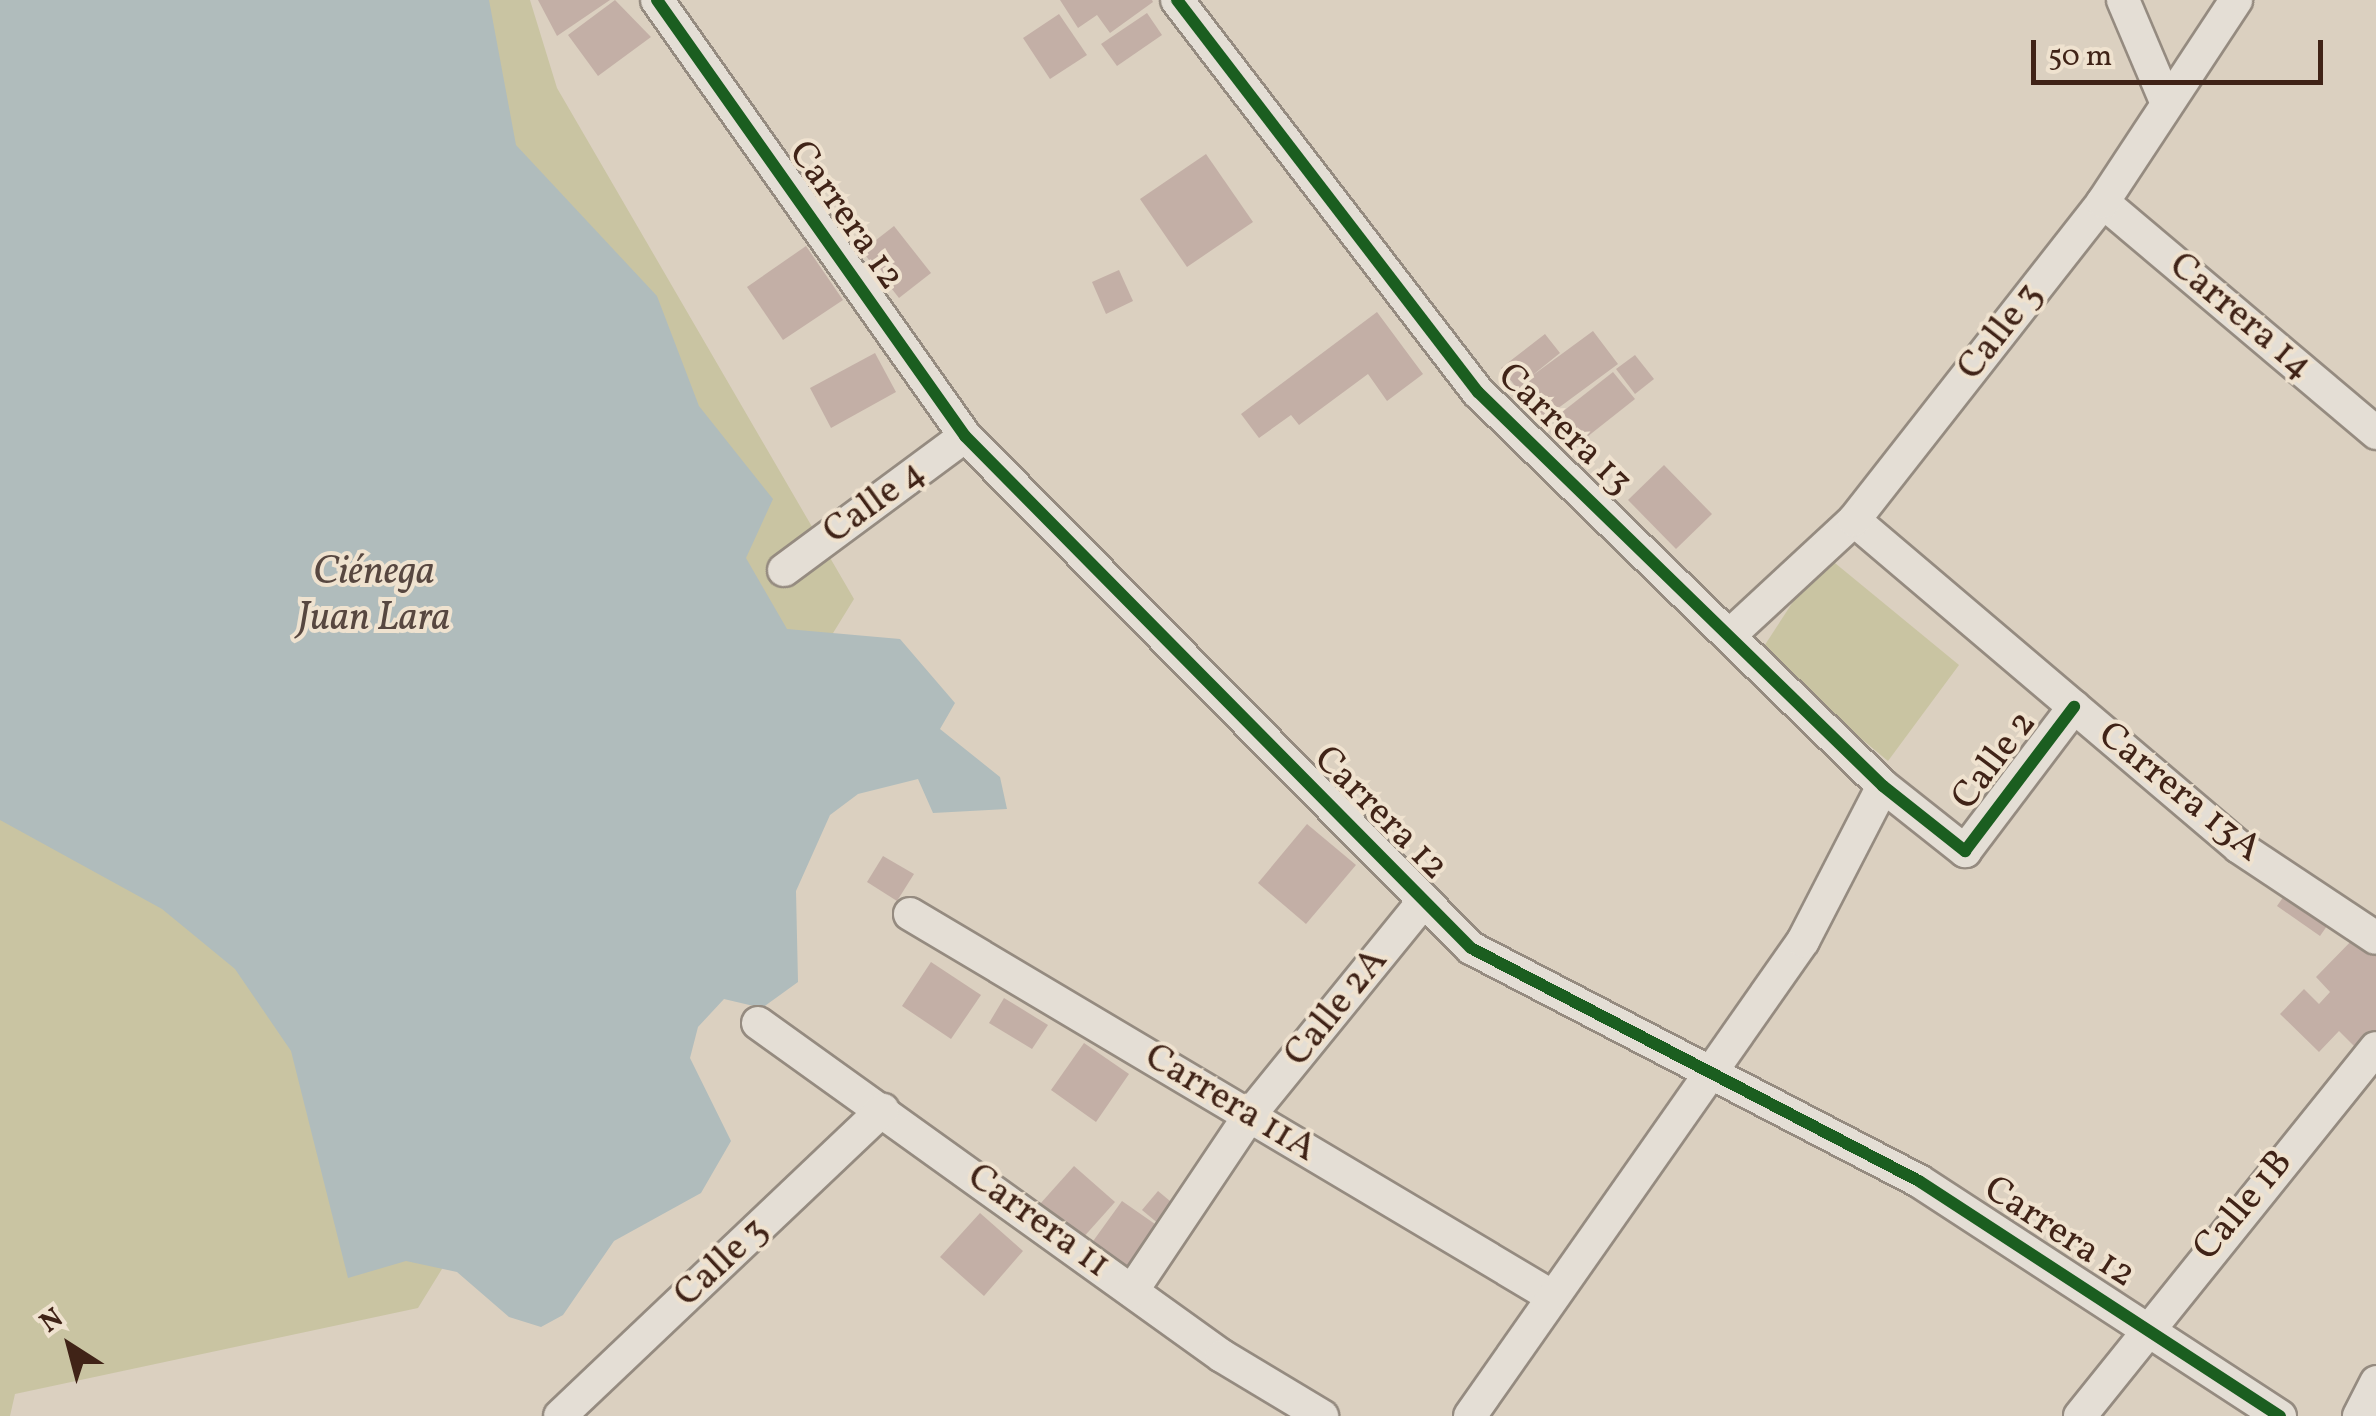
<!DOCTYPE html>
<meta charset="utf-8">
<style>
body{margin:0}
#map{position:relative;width:2376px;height:1416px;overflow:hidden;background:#dbd0c0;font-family:Vollkorn,serif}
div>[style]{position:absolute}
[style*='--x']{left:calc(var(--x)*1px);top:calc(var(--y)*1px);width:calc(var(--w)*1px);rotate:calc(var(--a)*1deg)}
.green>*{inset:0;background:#c9c4a2}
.water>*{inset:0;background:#b0bcbc}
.building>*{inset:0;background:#c3afa6}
.roads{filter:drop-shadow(2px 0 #958b80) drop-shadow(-2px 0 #958b80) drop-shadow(0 2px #958b80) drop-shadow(0 -2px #958b80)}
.minor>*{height:32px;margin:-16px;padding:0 16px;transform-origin:16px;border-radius:16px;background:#e4ded5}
.cycleway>*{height:12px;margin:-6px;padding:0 6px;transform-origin:6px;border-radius:6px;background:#1b5e20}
span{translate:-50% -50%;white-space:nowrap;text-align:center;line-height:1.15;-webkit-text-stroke:8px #efe2cf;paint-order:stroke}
.street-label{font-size:38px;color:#402317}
.water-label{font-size:40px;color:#574740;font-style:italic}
.north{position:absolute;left:20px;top:1296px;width:100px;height:100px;-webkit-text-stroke:8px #efe2cf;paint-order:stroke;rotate:324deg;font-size:28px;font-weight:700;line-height:40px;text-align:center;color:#402317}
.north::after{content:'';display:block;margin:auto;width:35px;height:45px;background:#402317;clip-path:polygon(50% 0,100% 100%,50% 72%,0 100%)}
.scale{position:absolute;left:2031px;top:40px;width:292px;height:45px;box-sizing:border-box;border:5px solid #402317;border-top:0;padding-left:12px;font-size:30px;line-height:35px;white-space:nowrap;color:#402317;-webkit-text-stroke:8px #efe2cf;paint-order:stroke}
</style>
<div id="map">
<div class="green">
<i style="clip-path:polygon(0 0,530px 0,557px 88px,854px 599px,418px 1308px,15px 1394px,10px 1416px,0 1416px)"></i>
<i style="clip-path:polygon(1824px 554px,1959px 665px,1888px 761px,1759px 654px)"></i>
</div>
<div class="water">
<i style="clip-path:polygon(0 0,489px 0,516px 145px,657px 296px,699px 406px,773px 499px,746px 558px,787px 629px,900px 639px,955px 703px,940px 729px,1000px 777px,1007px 809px,933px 813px,918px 779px,858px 794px,830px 815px,796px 891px,798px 982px,762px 1008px,724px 999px,698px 1027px,690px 1058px,731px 1141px,701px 1193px,614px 1241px,563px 1315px,541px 1327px,509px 1317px,457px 1272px,406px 1261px,348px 1278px,291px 1051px,235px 969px,162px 909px,0 820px)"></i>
</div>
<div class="building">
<i style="clip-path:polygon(538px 0,610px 0,557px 36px)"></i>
<i style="clip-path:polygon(615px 0,651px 37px,598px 76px,568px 35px)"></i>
<i style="clip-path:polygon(1060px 0,1152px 0,1153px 2px,1110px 33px,1097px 15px,1078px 28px)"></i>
<i style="clip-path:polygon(1147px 13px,1162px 35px,1117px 66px,1101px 44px)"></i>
<i style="clip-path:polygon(1059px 14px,1087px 55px,1050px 79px,1023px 38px)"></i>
<i style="clip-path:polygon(1206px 154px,1253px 222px,1187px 267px,1140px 199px)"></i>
<i style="clip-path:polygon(894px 226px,931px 273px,899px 298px,862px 251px)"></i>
<i style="clip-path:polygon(806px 246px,843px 300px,783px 340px,747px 287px)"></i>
<i style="clip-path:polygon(1119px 270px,1133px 301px,1106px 314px,1092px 282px)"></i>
<i style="clip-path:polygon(1377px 312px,1423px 374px,1387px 401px,1368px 374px,1299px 425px,1291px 415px,1259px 438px,1241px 414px)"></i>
<i style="clip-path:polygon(1593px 331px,1618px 364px,1542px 420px,1501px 368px,1545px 334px,1560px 353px,1529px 378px)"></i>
<i style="clip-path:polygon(875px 353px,896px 392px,831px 428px,810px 388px)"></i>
<i style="clip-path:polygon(1635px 355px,1654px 379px,1635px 394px,1616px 369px)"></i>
<i style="clip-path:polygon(1613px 372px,1635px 399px,1573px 448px,1552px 420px)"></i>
<i style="clip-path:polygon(1664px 465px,1712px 514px,1676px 549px,1628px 500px)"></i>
<i style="clip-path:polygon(1307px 824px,1356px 865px,1306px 924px,1258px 883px)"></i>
<i style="clip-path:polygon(883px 856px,914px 874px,897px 901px,867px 882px)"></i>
<i style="clip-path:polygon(2300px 873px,2343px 903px,2320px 936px,2277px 906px)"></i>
<i style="clip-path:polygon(2361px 931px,2376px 945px,2376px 1035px,2360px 1052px,2339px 1031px,2319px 1052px,2280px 1014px,2304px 989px,2319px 1004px,2330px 992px,2316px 977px)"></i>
<i style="clip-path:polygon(931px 962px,981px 995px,951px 1039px,902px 1006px)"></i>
<i style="clip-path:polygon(1004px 998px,1048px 1025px,1032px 1049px,989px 1023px)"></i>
<i style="clip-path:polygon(1084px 1043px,1129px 1074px,1096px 1122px,1051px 1090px)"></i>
<i style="clip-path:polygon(1074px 1166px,1115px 1202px,1081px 1240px,1040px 1204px)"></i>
<i style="clip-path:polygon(1158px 1191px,1182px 1211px,1166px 1230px,1142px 1210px)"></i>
<i style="clip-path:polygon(1122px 1201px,1165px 1231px,1133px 1275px,1091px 1244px)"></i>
<i style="clip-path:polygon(980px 1213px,1023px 1251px,984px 1296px,940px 1257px)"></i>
</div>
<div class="roads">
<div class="minor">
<i style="--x:657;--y:0;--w:534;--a:54.76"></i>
<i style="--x:965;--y:436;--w:720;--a:45.34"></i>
<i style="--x:1471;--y:948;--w:505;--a:27.48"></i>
<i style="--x:1919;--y:1181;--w:431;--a:33.1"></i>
<i style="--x:1177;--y:0;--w:494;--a:52.5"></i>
<i style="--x:1478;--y:392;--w:565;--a:44.21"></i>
<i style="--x:1883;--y:786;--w:105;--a:38.4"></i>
<i style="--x:1965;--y:851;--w:181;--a:-52.9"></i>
<i style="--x:2123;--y:0;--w:108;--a:67"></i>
<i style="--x:2103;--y:202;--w:358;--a:40.2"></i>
<i style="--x:1854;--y:520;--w:505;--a:40.34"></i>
<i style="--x:2239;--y:847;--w:164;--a:33.6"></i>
<i style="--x:784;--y:570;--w:225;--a:-36.5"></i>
<i style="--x:1731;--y:634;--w:168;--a:-42.8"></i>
<i style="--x:1854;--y:520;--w:404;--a:-51.9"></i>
<i style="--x:2103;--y:202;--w:242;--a:-56.6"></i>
<i style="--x:910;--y:914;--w:745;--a:30.77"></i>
<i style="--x:758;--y:1023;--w:571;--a:35.67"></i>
<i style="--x:1222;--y:1356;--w:117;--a:31"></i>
<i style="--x:1132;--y:1291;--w:211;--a:-56.2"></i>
<i style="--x:1249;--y:1116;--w:277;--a:-50.9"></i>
<i style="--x:560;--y:1416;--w:445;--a:-43.5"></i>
<i style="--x:1470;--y:1416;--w:580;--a:-54.97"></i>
<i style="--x:1803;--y:941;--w:174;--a:-62.7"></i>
<i style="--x:2080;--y:1416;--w:472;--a:-51.2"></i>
<i style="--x:2359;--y:1416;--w:38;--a:-63"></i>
</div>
</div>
<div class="cycleway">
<i style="--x:657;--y:0;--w:534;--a:54.76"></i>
<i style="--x:965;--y:436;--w:720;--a:45.34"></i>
<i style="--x:1471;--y:948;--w:505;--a:27.48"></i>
<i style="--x:1919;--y:1181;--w:431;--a:33.1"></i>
<i style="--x:1177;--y:0;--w:494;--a:52.5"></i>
<i style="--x:1478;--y:392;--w:565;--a:44.21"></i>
<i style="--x:1883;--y:786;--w:105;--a:38.4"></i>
<i style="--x:1965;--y:851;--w:181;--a:-52.9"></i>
</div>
<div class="street-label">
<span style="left:845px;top:216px;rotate:55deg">Carrera 12</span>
<span style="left:2240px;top:317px;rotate:40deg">Carrera 14</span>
<span style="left:2001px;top:332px;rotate:-52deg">Calle 3</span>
<span style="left:1564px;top:430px;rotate:44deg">Carrera 13</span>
<span style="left:875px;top:503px;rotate:-36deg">Calle 4</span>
<span style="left:1995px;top:761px;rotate:-53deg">Calle 2</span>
<span style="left:2179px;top:793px;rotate:39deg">Carrera 13A</span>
<span style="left:1380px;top:814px;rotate:45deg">Carrera 12</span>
<span style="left:1337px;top:1008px;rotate:-51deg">Calle 2A</span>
<span style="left:1230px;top:1104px;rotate:31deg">Carrera 11A</span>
<span style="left:2244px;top:1206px;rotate:-50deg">Calle 1B</span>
<span style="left:1038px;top:1222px;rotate:36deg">Carrera 11</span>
<span style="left:2059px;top:1233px;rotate:33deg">Carrera 12</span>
<span style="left:722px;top:1263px;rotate:-43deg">Calle 3</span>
</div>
<div class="water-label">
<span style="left:374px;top:596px">Ciénega<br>Juan Lara</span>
</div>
<div class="north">N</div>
<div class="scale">50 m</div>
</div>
